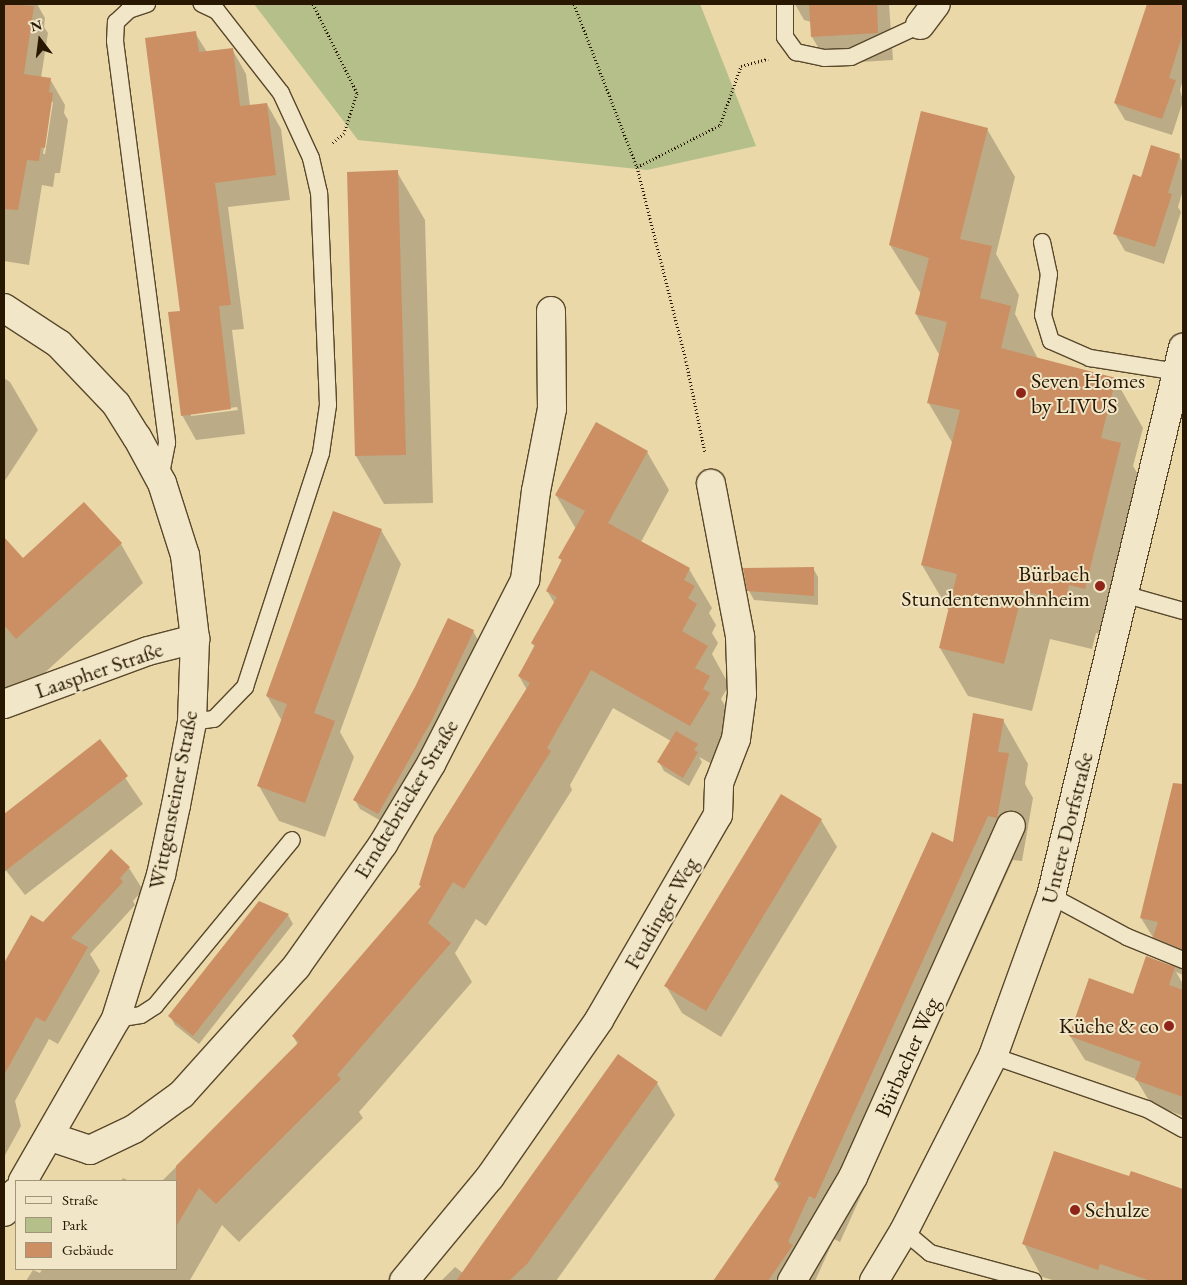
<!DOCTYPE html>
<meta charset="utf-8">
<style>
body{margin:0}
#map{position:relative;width:1187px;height:1285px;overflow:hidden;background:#ead8a9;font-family:"EB Garamond",serif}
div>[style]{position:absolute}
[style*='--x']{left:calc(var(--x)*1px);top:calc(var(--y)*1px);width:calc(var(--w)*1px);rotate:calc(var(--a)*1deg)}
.green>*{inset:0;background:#b4bf8a}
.shadow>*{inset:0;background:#0003}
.building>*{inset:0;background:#cb8f63}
.path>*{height:3px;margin-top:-1.5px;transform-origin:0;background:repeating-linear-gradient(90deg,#291801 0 1px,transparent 0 3.5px)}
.roads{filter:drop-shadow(1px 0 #59482b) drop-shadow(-1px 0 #59482b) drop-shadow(0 1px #59482b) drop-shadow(0 -1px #59482b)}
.service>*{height:16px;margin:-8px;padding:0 8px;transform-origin:8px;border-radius:8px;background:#f1e6c7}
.minor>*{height:28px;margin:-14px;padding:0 14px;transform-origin:14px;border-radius:14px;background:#f1e6c7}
.tertiary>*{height:28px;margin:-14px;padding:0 14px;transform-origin:14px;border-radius:14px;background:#f1e6c7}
.dots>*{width:14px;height:14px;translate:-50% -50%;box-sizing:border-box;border:2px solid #f1e6c7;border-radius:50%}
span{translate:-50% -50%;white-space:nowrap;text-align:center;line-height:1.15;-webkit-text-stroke:4px #f1e6c7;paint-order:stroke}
.poi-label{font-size:22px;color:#291801}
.left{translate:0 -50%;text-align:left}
.right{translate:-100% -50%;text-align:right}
.street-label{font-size:22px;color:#291801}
.frame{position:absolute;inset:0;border:5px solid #291801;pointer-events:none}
.legend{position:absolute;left:15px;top:1180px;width:162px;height:90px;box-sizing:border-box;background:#f1e6c7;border:1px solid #a19478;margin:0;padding:6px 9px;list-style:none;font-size:15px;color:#291801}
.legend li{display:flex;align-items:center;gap:10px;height:25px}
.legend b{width:25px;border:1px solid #a19478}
.north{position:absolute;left:15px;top:15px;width:50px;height:50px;-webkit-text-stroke:4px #f1e6c7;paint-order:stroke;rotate:345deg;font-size:14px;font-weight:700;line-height:20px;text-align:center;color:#291801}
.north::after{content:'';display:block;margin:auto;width:18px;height:22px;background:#291801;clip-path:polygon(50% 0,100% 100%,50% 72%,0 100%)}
</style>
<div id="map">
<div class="green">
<i style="clip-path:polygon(254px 4px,700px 4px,756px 146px,647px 170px,358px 140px)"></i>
</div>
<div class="shadow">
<i style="clip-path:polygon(evenodd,4px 4px,37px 4px,45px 18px,44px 27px,48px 33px,41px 78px,50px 79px,65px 105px,64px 113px,68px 120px,60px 173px,55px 173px,53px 187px,42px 185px,29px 265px,4px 261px,4px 4px,51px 102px,53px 102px,45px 154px,43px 154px,51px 102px)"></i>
<i style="clip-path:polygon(795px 4px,889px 4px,893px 60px,828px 64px,812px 37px,811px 22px,804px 20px)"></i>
<i style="clip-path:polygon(1149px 4px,1183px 4px,1183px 79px,1180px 90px,1183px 101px,1172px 135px,1125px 120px,1115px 103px)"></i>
<i style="clip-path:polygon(evenodd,195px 33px,207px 52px,232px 49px,246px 74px,250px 106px,267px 104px,281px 129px,290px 200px,228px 207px,244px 329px,232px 330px,245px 434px,196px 440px,182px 415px,182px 312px,195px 33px,237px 407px,238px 410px,191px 416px,191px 413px,237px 407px)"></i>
<i style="clip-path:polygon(987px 129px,1015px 177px,996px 254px,1019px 295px,1015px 314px,1038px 359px,1115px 379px,1143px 428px,1133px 466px,1148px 492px,1112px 637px,1096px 633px,1092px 649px,1050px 639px,1032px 711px,968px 696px,940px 648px,949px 611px,922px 565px,953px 444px,928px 402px,940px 356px,916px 314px,921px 294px,890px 245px)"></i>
<i style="clip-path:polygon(1179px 155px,1183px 163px,1183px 190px,1178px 207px,1181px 212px,1164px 264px,1125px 251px,1115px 234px,1142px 178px)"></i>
<i style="clip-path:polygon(397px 172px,425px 220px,433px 503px,384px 504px,356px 456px)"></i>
<i style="clip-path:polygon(4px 378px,10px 382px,38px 430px,4px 482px)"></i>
<i style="clip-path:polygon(647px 452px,669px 490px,641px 542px,689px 569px,712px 608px,709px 613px,716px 625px,712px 633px,718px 643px,712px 654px,729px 685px,721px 699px,731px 716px,731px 733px,712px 764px,699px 757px,702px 762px,689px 786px,664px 771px,659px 762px,671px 741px,613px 708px,570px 785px,572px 790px,486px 926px,476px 919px,455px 953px,472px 982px,359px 1112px,363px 1118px,239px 1242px,222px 1225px,190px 1280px,192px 1281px,26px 1281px,33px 1270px,40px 1273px,42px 1269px,176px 1269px,176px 1181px,162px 1181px,298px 1045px,293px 1036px,422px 888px,420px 884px,527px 690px,519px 676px,555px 604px,547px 591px,576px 529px,556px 495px)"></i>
<i style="clip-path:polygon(381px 530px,401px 564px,340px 732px,354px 757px,325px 837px,279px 821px,259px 786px,282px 721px,267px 696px)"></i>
<i style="clip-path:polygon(121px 544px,143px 583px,4px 710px,4px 563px,16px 552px,23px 559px)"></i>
<i style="clip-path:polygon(813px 568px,818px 577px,818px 605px,754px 600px,749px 591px)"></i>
<i style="clip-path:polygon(473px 631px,478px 640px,426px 747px,383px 822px,360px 809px,355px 800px,417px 687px)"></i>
<i style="clip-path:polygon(1003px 720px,1028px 764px,1025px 784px,1033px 798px,1022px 861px,1013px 860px,840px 1242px,834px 1239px,815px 1281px,715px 1281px,779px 1187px,775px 1180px,954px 843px)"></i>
<i style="clip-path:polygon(100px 741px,143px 804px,25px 895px,4px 868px,4px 816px)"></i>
<i style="clip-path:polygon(1174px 785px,1183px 787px,1183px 975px,1176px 972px,1183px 984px,1183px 1116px,1151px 1104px,1136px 1079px,1085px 1060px,1070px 1036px,1172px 968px,1141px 918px)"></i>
<i style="clip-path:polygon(821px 820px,837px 847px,721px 1037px,682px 1013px,666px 986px)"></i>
<i style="clip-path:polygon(111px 851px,129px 868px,143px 890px,133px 901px,135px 905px,90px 954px,100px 971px,58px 1044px,49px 1039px,15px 1101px,21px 1126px,4px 1157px,4px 966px,31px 917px,43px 923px)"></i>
<i style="clip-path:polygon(288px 915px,293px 924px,199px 1044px,175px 1025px,170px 1016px)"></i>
<i style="clip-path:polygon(657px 1083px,675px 1115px,556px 1281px,441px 1281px,455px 1267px,463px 1273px)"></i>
<i style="clip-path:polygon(1131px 1173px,1183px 1191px,1183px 1281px,1056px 1281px,1042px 1277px,1024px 1244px,1129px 1178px)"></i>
<i style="clip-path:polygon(123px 1178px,129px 1181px,121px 1181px)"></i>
</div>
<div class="building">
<i style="clip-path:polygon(4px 4px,34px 6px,24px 74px,51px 78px,49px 92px,53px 93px,45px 148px,41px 147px,39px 161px,27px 160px,18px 210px,4px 209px)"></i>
<i style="clip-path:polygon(809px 4px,877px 4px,878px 33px,811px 37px)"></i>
<i style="clip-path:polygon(1147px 4px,1183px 4px,1183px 33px,1169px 78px,1176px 80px,1162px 119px,1114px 103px)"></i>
<i style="clip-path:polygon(196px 31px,199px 52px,233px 48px,240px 106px,267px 103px,276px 175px,215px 183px,231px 305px,219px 306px,231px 409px,181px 416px,168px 312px,180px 311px,145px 38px)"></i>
<i style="clip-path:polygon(921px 111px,988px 128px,960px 239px,992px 246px,980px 298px,1011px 306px,1001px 348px,1116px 378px,1101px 438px,1121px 443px,1085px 589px,1069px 585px,1065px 601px,1023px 591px,1004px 664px,939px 648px,957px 574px,921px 565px,960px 410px,927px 403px,947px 322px,915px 314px,929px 258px,889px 245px)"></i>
<i style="clip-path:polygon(1151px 145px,1180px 154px,1168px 193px,1172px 194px,1155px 247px,1113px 234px,1133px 174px,1141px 177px)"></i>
<i style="clip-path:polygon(398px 170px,406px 455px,355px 456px,347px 172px)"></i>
<i style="clip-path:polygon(596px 422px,648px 451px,608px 523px,690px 568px,684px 580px,695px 586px,688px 598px,697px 604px,682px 631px,708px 646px,695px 668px,710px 676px,703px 689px,710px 693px,690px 726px,591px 670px,547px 748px,551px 751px,464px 889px,453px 882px,428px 923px,451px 943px,337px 1075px,341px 1079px,216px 1204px,199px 1188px,176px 1227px,176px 1166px,299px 1042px,292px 1036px,421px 886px,419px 885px,434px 836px,530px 683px,518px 676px,535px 646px,531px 643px,557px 597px,546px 591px,562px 560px,558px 558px,585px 511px,555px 495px)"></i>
<i style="clip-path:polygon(84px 502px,122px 543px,16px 639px,4px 625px,4px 537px,23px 558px)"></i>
<i style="clip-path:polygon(333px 511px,382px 529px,314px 713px,335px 721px,305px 803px,257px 786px,287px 704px,266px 696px)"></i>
<i style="clip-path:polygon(814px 567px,814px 596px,747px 591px,743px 568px)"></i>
<i style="clip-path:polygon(448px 618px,474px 630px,432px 720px,378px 814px,353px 800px,415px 687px)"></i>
<i style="clip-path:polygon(973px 713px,1004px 719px,998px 752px,1009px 753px,997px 818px,988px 816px,815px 1199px,809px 1196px,788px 1242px,793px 1245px,768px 1281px,713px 1281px,781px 1183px,774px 1180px,932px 832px,953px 842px)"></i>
<i style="clip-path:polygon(676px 731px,698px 744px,694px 750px,698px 752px,683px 778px,657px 762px)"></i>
<i style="clip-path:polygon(100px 739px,128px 776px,4px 872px,4px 814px)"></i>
<i style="clip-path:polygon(1173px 783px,1183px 784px,1182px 949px,1153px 937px,1158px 922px,1140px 918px)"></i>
<i style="clip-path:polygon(781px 794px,822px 819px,706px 1011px,664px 986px)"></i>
<i style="clip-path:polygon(111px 849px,130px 867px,120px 878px,123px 882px,71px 938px,88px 947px,45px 1022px,36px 1017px,4px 1075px,4px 963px,31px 915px,43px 922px)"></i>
<i style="clip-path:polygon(259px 901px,289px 914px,193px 1036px,168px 1016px)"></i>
<i style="clip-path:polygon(1146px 956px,1175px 967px,1169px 985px,1183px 990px,1183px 1097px,1135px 1080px,1141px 1062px,1069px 1036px,1089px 978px,1133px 994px)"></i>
<i style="clip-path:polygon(618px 1054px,658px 1082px,648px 1096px,527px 1264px,509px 1281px,456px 1281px)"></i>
<i style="clip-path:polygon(1054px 1151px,1129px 1176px,1131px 1171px,1183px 1189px,1183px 1281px,1151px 1281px,1100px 1264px,1098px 1270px,1022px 1244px)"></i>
</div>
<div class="path">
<i style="--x:313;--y:4;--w:99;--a:63.7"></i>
<i style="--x:357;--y:93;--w:42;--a:108"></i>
<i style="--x:344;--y:133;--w:16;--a:140"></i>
<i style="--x:574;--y:4;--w:175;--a:68.9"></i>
<i style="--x:637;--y:167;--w:200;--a:75.8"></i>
<i style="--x:686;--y:361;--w:94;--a:78.3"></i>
<i style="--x:637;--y:167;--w:93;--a:-26.8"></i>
<i style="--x:720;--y:125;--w:63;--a:-70.4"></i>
<i style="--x:741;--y:66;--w:28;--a:-15"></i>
</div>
<div class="roads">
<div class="service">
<i style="--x:147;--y:4;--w:19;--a:162"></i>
<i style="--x:129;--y:10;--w:18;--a:137"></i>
<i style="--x:116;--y:22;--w:19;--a:93"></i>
<i style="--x:115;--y:41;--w:405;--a:82.6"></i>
<i style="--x:167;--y:443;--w:37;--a:101"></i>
<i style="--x:785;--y:4;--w:33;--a:90"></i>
<i style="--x:785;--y:37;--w:19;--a:54"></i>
<i style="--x:796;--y:52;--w:29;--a:12"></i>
<i style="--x:824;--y:58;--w:27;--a:-2"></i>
<i style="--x:851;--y:57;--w:76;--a:-24.9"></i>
<i style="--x:1042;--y:242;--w:33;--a:78"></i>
<i style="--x:1049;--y:274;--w:41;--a:98.3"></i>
<i style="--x:1043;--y:315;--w:27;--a:73"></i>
<i style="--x:1051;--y:341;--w:43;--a:23.6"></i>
<i style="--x:1090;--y:358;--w:88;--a:9.1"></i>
<i style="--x:1123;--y:594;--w:62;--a:15.8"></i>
<i style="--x:192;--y:722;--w:22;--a:-8"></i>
<i style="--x:214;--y:719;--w:45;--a:-45.9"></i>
<i style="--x:245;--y:687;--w:246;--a:-72"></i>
<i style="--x:321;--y:453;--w:49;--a:-81.7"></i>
<i style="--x:328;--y:405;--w:212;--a:-92.4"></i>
<i style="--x:319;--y:193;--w:36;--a:-103"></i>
<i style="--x:311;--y:158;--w:72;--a:-114.8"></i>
<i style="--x:281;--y:93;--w:104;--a:-128"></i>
<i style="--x:217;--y:11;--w:17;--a:-155"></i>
<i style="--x:1051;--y:896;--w:86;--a:28.3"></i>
<i style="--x:1127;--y:937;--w:61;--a:22.3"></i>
<i style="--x:116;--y:1019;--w:25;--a:-9"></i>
<i style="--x:141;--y:1015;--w:17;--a:-33"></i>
<i style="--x:155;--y:1006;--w:215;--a:-50.5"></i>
<i style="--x:993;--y:1056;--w:163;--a:19"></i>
<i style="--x:1147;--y:1109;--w:41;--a:29.1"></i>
<i style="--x:904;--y:1231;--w:34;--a:40"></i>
<i style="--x:930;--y:1253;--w:107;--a:15.2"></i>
</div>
<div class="minor">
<i style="--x:920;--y:25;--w:26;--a:-53"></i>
<i style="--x:4;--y:308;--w:66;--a:33.2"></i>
<i style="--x:59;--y:344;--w:83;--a:46.5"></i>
<i style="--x:116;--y:404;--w:39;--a:58"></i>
<i style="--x:137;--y:437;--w:52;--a:61.5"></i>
<i style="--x:162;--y:483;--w:76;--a:72.3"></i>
<i style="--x:185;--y:555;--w:85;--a:83.2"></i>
<i style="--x:195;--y:639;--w:83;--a:92.1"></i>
<i style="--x:192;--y:722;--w:85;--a:100.9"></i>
<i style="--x:176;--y:805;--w:72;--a:102.1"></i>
<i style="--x:161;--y:875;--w:151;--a:107.4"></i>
<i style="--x:116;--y:1019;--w:187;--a:119.9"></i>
<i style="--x:4;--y:704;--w:153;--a:-20.2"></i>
<i style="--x:148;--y:651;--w:49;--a:-14.3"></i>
<i style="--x:51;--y:1137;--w:41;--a:18.4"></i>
<i style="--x:90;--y:1150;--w:49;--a:-25.5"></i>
<i style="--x:134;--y:1129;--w:59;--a:-36.1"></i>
<i style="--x:182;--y:1094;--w:171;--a:-48.1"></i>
<i style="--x:296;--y:967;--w:151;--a:-54.7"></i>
<i style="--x:383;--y:844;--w:93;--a:-59"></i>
<i style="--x:431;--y:764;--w:207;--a:-62.9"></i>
<i style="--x:525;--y:580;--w:90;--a:-83"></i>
<i style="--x:536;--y:491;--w:84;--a:-79"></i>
<i style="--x:552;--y:409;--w:98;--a:-90.6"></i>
<i style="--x:4;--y:1212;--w:23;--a:-59"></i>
<i style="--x:404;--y:1281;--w:135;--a:-50.4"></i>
<i style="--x:490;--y:1177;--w:191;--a:-55.2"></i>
<i style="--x:599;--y:1020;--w:237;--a:-59.9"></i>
<i style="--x:718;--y:815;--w:32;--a:-88"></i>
<i style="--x:719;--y:783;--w:47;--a:-68.9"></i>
<i style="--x:736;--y:739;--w:45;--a:-82.4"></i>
<i style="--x:742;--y:694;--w:58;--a:-92"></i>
<i style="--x:740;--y:636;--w:155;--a:-100.8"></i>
<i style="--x:792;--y:1281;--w:121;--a:-59.6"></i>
<i style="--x:853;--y:1177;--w:385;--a:-65.8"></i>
</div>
<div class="tertiary">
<i style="--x:874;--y:1281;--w:58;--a:-59"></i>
<i style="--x:904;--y:1231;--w:196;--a:-63"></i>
<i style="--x:993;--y:1056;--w:170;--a:-70.1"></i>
<i style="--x:1051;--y:896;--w:564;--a:-76.46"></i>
</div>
</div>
<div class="dots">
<i style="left:1021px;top:393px;background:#8f2418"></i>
<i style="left:1100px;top:586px;background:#8f2418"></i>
<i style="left:1169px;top:1026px;background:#8f2418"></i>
<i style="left:1075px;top:1210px;background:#8f2418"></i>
</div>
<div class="poi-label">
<span class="left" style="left:1031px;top:393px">Seven Homes<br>by LIVUS</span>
<span class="right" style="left:1090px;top:586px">Bürbach<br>Stundentenwohnheim</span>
<span class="right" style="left:1159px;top:1026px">Küche &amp; co</span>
<span class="left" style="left:1085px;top:1210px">Schulze</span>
</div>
<div class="street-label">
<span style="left:99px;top:670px;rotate:-19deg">Laaspher Straße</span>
<span style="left:406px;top:799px;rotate:-59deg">Erndtebrücker Straße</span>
<span style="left:173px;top:800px;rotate:-79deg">Wittgensteiner Straße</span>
<span style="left:1067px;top:828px;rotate:-76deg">Untere Dorfstraße</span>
<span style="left:661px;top:913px;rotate:-60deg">Feudinger Weg</span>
<span style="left:907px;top:1057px;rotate:-66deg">Bürbacher Weg</span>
</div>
<div class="frame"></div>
<ul class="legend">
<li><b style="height:6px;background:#f1e6c7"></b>Straße</li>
<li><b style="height:14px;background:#b4bf8a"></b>Park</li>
<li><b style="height:14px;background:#cb8f63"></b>Gebäude</li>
</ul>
<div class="north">N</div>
</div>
